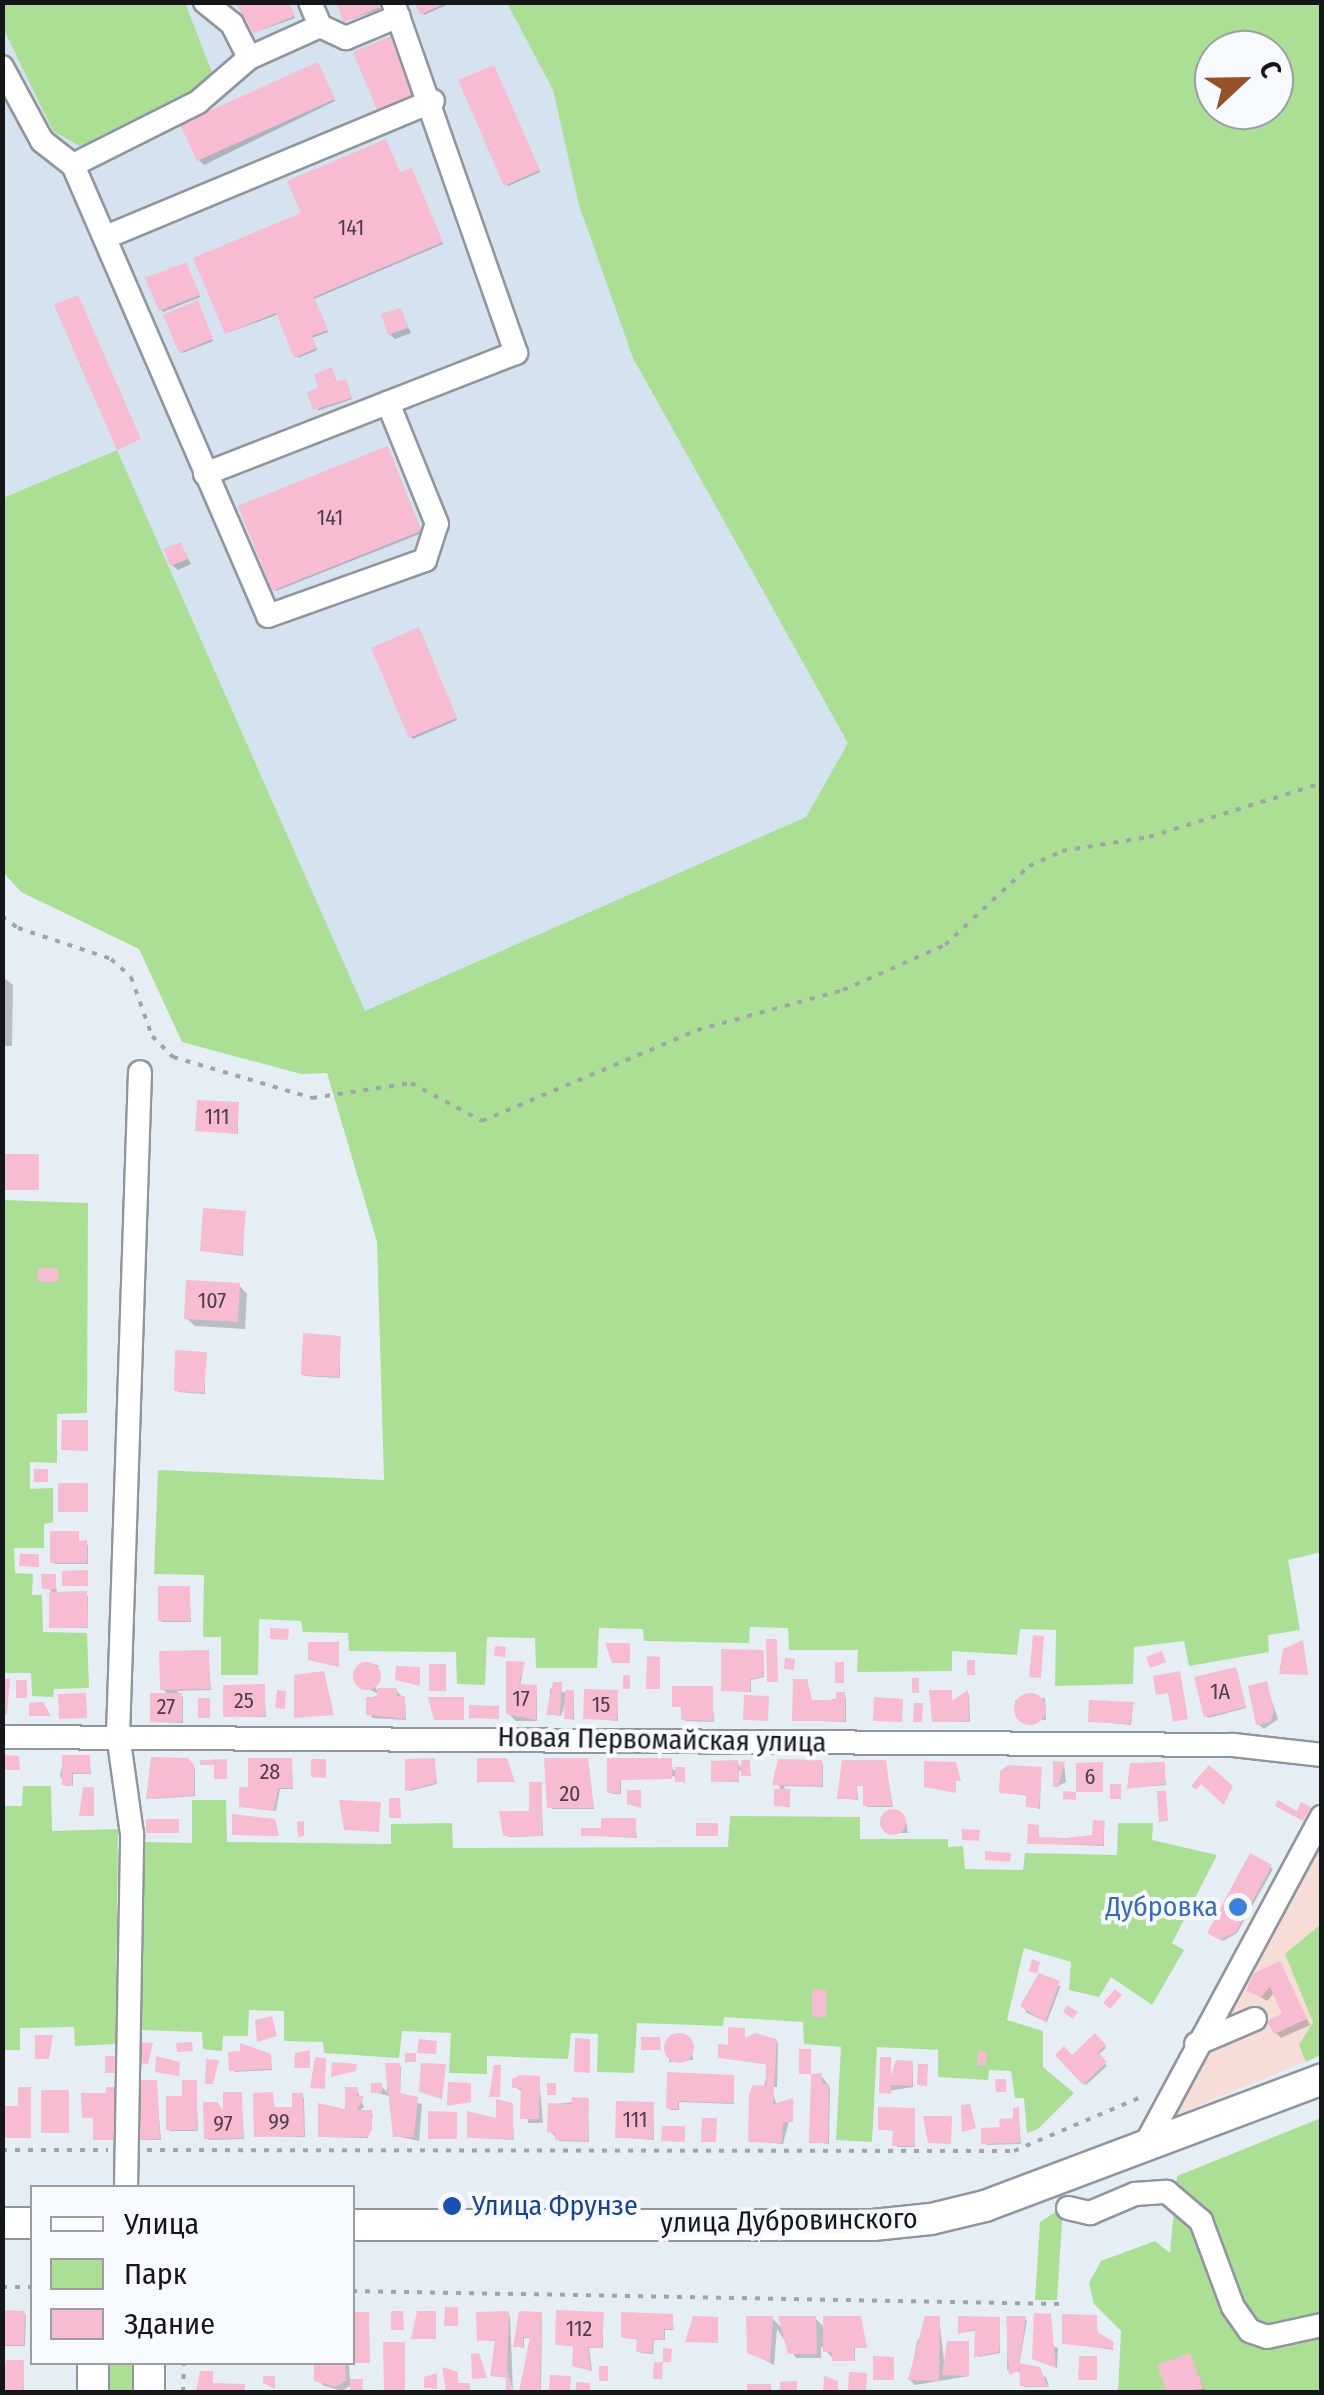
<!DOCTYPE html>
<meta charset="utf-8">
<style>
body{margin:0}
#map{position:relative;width:1324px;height:2395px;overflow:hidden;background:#e6eef5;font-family:"Fira Sans Condensed",sans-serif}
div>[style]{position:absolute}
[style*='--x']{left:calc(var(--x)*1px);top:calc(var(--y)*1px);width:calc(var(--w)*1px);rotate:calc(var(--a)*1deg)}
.commercial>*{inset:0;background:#f6ddd5}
.built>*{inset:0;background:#d5e2ef}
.green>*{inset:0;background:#abdf94}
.shadow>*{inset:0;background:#0003}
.building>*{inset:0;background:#f7bbd2}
.round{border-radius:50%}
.path>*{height:4px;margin-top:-2px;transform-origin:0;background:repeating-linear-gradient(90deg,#9fa5ab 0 5px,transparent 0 13px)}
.roads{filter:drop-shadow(2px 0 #8f969d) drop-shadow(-2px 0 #8f969d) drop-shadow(0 2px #8f969d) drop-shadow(0 -2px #8f969d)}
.minor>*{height:22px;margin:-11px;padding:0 11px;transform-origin:11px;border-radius:11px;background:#fff}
.major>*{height:30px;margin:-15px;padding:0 15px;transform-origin:15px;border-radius:15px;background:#fff}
.dots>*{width:28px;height:28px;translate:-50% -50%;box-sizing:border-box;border:5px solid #f7fafd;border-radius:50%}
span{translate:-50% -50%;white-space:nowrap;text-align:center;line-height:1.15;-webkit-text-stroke:8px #f7fafd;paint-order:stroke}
.number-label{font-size:22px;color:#4d3f47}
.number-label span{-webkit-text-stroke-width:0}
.street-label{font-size:28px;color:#141619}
.shop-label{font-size:28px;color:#366cbe}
.right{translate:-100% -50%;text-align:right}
.transit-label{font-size:28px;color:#164399}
.left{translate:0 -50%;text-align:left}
.frame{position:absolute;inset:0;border:5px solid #141619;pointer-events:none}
.legend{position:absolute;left:30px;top:2185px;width:325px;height:180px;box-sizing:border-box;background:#f7fafd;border:2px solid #9c9fa2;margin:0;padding:12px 18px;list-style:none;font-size:30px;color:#141619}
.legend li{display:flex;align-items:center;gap:20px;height:50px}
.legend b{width:50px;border:2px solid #9c9fa2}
.north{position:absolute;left:1194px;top:30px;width:100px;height:100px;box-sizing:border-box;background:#f7fafd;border:2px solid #9c9fa2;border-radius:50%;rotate:68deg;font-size:28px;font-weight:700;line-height:40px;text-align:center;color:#141619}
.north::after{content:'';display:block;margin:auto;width:35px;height:45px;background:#975128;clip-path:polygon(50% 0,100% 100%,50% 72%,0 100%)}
</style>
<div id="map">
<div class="commercial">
<i style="clip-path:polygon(1321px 1845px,1321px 2055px,1159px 2122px,1281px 1889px)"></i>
</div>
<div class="built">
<i style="clip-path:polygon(3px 3px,507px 3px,553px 90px,579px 205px,845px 730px,849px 743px,806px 817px,365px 1012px,116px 450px,3px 498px)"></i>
</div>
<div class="green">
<i style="clip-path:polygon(3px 3px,185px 3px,212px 72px,202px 85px,80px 146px,53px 131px,3px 28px)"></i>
<i style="clip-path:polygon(evenodd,507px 3px,1321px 3px,1322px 1552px,1288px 1560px,1300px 1630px,1268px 1635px,1269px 1652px,1189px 1666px,1184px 1641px,1134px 1647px,1133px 1684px,1055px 1686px,1056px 1630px,1020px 1629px,1017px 1655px,952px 1651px,952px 1671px,857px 1672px,858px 1650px,789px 1650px,788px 1628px,750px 1627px,749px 1643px,644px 1641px,643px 1629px,599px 1628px,597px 1668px,536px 1668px,535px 1638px,487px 1637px,485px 1685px,457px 1684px,456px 1652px,349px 1651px,348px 1633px,303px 1632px,301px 1621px,259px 1619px,258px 1675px,221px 1675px,221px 1637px,203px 1637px,204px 1575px,154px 1574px,158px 1470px,384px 1480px,377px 1242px,327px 1073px,301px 1074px,182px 1042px,139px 949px,21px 892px,3px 872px,3px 498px,117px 450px,365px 1011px,806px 817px,848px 743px,633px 358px,579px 205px,553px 90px,507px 3px,1214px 50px,1274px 50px,1274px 110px,1214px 110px,1214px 50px)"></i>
<i style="clip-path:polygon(3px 1200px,88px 1203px,87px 1413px,57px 1414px,57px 1463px,30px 1462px,30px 1489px,53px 1488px,53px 1522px,44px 1524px,44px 1548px,14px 1548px,15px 1573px,33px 1574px,32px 1595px,42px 1595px,43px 1632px,87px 1633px,89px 1688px,54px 1689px,53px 1697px,32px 1696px,31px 1673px,3px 1673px)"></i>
<i style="clip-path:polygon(23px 1786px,51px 1786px,52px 1831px,118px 1829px,116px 2044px,75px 2046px,74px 2027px,20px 2028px,20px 2050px,3px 2050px,3px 1806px,22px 1806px)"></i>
<i style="clip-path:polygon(192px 1800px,226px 1800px,227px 1842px,391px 1844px,391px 1824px,452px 1823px,453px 1848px,728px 1847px,730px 1816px,860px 1817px,860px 1839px,948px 1839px,948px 1847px,963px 1846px,965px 1869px,1023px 1870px,1025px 1853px,1117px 1855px,1118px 1823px,1153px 1823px,1152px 1840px,1217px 1855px,1172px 1943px,1184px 1950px,1152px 2005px,1111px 1977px,1099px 1997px,1069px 1990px,1071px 1962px,1024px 1948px,1007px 2020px,1043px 2031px,1043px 2067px,1074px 2093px,1038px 2129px,1027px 2133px,1024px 2098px,1015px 2098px,1011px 2071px,989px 2070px,988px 2080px,938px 2077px,938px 2050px,877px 2047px,872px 2142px,836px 2140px,841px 2047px,804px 2044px,803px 2022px,724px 2017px,723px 2026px,637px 2023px,634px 2073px,597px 2072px,598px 2034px,571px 2033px,568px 2059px,487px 2056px,487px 2074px,449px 2073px,451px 2033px,402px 2031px,399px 2058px,324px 2053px,323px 2042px,284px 2041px,284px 2011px,249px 2010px,248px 2036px,223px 2036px,222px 2051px,203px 2049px,202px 2032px,141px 2030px,144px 1842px,192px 1843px)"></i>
<i style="clip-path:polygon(1321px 1924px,1321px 2055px,1306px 2062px,1299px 2045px,1313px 2022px,1285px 1954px)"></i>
<i style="clip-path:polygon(1321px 2118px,1321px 2392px,1118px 2392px,1121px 2331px,1094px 2304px,1089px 2283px,1101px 2261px,1155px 2241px,1170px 2253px,1177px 2176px)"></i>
<i style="clip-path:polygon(1063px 2207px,1057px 2300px,1035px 2300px,1040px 2222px)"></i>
<i style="clip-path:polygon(106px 2363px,133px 2363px,133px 2392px,106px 2392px)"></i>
</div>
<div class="shadow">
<i style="clip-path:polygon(288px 2px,295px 18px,256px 32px)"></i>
<i style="clip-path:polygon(377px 2px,380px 9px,346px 21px)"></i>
<i style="clip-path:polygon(418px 2px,453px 2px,424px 15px)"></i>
<i style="clip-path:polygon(394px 38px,418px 96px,380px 111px,379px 109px)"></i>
<i style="clip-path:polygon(320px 67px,335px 101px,204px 165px,199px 160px)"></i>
<i style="clip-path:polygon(495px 69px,540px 172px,508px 186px,506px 184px)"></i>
<i style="clip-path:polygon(413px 172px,443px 244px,314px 299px,328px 332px,312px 338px,317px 350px,298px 358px,279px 314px,227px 333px,401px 175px)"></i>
<i style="clip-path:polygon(187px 266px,200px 297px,163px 312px,161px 310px)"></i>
<i style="clip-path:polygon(199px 305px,213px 341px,183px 353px,181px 351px)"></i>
<i style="clip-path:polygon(400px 310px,411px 333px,395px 339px,390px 334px)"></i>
<i style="clip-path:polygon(337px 384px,347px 384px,352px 399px,317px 411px)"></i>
<i style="clip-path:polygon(389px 451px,422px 533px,276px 591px,274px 589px)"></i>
<i style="clip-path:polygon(181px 545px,191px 564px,178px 570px,172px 565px)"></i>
<i style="clip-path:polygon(420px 632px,457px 720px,413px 739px,411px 737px)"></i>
<i style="clip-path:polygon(2px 976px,13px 985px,12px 1046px,2px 1046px)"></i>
<i style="clip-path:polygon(238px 1104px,238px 1134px,197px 1130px)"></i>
<i style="clip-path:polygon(244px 1214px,243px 1256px,202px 1251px)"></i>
<i style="clip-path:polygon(239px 1285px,247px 1294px,245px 1329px,195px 1326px,186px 1318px)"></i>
<i style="clip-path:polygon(340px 1338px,340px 1378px,305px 1376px,303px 1374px)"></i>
<i style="clip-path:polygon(205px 1354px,205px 1394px,178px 1392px,176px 1390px)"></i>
<i style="clip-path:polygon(78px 1534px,80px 1543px,88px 1545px,88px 1564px,54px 1564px)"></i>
<i style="clip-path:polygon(55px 1576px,57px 1594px,88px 1596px,88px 1628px,51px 1627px,51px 1590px,44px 1588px)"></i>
<i style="clip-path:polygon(189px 1588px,191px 1622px,162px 1622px,160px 1620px)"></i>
<i style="clip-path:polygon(763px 1652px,764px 1677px,751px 1680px,751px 1692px,723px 1690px)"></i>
<i style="clip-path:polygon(208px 1653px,211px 1690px,177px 1691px,183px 1697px,183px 1723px,154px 1722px,169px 1695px,163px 1689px)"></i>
<i style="clip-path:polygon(359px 1664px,378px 1665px,376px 1690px,396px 1690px,405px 1700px,406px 1720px,372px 1718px,369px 1700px,379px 1694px,359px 1685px)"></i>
<i style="clip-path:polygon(524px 1664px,520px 1687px,537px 1689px,537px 1721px,516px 1721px,508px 1713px)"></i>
<i style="clip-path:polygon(1237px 1671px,1246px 1708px,1208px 1718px,1206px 1716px)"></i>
<i style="clip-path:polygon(806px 1681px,812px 1703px,846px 1697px,846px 1722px,795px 1720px)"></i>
<i style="clip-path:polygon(1266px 1684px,1278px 1719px,1264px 1729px,1258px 1724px)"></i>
<i style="clip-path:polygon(561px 1685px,562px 1692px,574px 1694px,574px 1720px,566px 1718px,567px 1698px,561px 1716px,549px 1714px,550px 1689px)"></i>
<i style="clip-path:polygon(264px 1687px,266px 1717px,226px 1716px)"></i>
<i style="clip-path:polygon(712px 1688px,714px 1722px,685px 1721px,684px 1708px,675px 1706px)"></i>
<i style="clip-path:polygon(617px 1692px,618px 1721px,586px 1718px)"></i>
<i style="clip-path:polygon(951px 1693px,953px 1704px,969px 1694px,970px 1722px,934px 1721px)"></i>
<i style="clip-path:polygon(1045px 1698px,1046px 1720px,1019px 1720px,1015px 1700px)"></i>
<i style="clip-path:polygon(1133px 1704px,1131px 1725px,1091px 1721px)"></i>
<i style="clip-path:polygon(64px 1757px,89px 1758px,91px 1774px,73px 1774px,73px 1786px,66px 1786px,60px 1776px)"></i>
<i style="clip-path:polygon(187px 1760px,195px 1769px,195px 1796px,151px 1799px)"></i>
<i style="clip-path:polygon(291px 1760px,293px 1789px,280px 1789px,276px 1811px,242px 1806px,251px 1789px)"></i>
<i style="clip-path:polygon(587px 1760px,594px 1809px,552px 1809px,550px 1807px)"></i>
<i style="clip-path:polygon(434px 1761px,437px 1784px,410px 1791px,408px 1790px)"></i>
<i style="clip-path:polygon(610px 1761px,671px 1761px,673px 1770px,685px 1771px,685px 1783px,673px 1776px,621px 1780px,621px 1794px,612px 1794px)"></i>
<i style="clip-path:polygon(737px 1763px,743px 1769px,749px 1763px,751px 1777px,739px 1770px,739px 1782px,713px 1781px)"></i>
<i style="clip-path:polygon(885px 1763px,893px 1807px,867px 1807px,865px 1785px,857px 1786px,858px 1800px,839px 1798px)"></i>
<i style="clip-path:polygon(823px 1764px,823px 1787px,784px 1786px,790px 1807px,777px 1805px,781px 1791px,774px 1772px)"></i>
<i style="clip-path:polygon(1064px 1764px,1066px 1782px,1056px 1787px,1055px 1786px)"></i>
<i style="clip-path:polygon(1164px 1764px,1166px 1785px,1130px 1788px)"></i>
<i style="clip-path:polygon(1041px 1770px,1040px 1809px,1028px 1806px,1029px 1796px,1002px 1792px)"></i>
<i style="clip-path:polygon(541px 1784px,543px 1836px,508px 1837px,532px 1813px)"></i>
<i style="clip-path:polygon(884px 1812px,906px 1821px,908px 1833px,886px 1833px)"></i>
<i style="clip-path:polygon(635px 1821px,637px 1838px,583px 1835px,603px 1831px)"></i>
<i style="clip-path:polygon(1104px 1823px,1104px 1846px,1030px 1843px,1038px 1827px,1039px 1839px,1095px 1838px)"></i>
<i style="clip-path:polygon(1251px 1857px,1273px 1869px,1237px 1933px,1223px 1941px,1211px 1934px)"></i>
<i style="clip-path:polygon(1279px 1964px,1310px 2025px,1281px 2038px,1276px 2033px,1285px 2015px,1275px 1992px,1267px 2001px,1249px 1990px)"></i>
<i style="clip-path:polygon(1061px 1985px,1047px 2022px,1027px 2013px,1023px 2006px)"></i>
<i style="clip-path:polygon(744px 2030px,745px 2040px,778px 2043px,777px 2087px,771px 2087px,777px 2106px,794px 2102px,783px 2144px,751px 2141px,769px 2065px,720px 2057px)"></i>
<i style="clip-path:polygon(670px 2035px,691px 2038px,693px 2060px,669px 2062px)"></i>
<i style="clip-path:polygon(1095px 2036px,1106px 2048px,1097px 2056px,1107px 2066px,1086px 2085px,1058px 2055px,1072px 2058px)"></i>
<i style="clip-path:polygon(243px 2053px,270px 2056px,272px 2070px,234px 2072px)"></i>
<i style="clip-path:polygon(890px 2059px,891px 2077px,913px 2065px,913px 2087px,882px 2092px)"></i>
<i style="clip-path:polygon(387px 2065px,401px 2067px,400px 2099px,422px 2104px,419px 2141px,396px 2136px,389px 2096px,373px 2092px,381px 2086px,387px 2092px)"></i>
<i style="clip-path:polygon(669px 2075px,733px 2077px,734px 2104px,679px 2102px,679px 2110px,670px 2110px)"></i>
<i style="clip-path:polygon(821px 2075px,830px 2088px,829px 2144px,812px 2142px)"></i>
<i style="clip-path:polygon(539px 2078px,543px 2123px,528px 2123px,523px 2092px,515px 2087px)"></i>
<i style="clip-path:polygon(156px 2082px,161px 2140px,136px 2140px)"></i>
<i style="clip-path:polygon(196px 2083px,198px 2131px,170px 2131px,168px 2129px)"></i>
<i style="clip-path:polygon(357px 2090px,364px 2107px,357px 2113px,373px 2114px,368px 2138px,322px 2137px,347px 2112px)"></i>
<i style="clip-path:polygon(241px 2094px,244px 2139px,209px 2140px,207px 2138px)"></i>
<i style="clip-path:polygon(272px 2095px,275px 2110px,294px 2109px,304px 2097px,305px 2137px,256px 2136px)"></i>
<i style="clip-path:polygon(588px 2100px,589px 2142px,559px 2141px,550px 2131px,550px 2105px)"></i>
<i style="clip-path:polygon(653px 2105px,654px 2140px,618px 2137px)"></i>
<i style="clip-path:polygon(512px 2106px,514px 2140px,469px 2137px,498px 2121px)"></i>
<i style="clip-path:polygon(1018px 2110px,1021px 2144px,986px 2145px,1016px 2121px)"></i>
<i style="clip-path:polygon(914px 2111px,915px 2147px,897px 2147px,895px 2131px,880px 2129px)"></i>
<i style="clip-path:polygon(2px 2313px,26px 2315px,25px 2346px,2px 2346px)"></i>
<i style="clip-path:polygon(508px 2314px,510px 2316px,513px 2391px,509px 2378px,492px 2376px,498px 2341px,479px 2340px)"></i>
<i style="clip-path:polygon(520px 2314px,542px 2316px,541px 2392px,523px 2392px,533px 2338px,524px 2338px,524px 2348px,515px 2346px)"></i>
<i style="clip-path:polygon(603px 2315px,603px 2348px,589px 2348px,592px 2371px,577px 2367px,576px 2347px,557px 2344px)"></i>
<i style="clip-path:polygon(672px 2316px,674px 2330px,665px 2330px,665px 2340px,654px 2340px,653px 2354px,641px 2353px,639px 2340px,623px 2337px)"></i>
<i style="clip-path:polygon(1050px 2317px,1050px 2345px,1058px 2348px,1057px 2368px,1036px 2360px)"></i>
<i style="clip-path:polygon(1096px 2317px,1098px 2335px,1114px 2350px,1065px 2343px)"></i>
<i style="clip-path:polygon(772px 2318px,781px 2327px,815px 2318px,825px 2328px,860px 2318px,867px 2348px,855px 2348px,855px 2361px,836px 2361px,821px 2346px,821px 2358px,796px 2358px,777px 2329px,774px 2365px,749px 2352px)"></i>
<i style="clip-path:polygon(939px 2318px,944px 2360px,968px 2344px,969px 2376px,915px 2385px,910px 2380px,917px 2341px)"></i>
<i style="clip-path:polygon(1008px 2318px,1027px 2320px,1019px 2366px,1046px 2377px,1049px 2387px,1024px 2387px,1022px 2372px,1007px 2370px)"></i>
<i style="clip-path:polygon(999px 2319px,1000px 2353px,978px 2357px,978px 2330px,960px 2333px)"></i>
<i style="clip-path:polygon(1190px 2356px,1206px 2392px,1170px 2392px,1160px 2366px)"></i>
<i style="clip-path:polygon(316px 2362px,349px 2362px,350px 2381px,361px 2382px,363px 2392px,353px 2392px,353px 2384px,342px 2391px,322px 2385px)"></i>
<i style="clip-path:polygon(23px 2363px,24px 2392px,2px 2392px,2px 2372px)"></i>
</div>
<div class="building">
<i style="clip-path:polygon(235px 2px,289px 2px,295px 16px,254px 33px)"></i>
<i style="clip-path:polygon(336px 2px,378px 2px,380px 7px,344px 22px)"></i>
<i style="clip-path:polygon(415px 2px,448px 2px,420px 15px)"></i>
<i style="clip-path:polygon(394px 35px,418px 94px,377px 110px,353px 52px)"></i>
<i style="clip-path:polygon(318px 62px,335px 99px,197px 161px,180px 124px)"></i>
<i style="clip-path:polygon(494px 65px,540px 170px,504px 186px,458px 80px)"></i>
<i style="clip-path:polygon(386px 139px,400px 172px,412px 168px,443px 242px,314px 297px,328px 330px,312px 336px,317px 348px,294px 358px,276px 313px,225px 334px,193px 258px,301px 213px,287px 181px)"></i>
<i style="clip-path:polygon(186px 262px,200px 295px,159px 311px,145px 278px)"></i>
<i style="clip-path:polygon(78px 295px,141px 439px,117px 450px,54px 305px)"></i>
<i style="clip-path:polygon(198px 300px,213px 339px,179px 353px,163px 315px)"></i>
<i style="clip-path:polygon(401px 308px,408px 328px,388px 335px,381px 314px)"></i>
<i style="clip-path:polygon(332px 367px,337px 382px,346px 379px,352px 398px,313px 410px,307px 392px,318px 388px,314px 374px)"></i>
<i style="clip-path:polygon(388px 446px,421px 531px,272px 591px,238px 506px)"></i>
<i style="clip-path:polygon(181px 542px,188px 559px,170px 566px,164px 549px)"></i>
<i style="clip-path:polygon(419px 627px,457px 718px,409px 738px,371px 648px)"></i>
<i style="clip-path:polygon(197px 1100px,239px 1102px,237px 1134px,195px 1131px)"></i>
<i style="clip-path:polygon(2px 1154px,39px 1154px,39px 1190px,2px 1190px)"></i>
<i style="clip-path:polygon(203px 1208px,246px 1211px,242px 1255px,200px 1251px)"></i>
<i style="clip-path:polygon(38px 1268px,58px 1268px,58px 1282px,38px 1282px)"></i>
<i style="clip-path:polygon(186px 1280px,240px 1283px,238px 1322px,184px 1319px)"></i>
<i style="clip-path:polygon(303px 1333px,341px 1336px,339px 1377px,301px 1375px)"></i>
<i style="clip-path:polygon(175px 1350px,207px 1352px,204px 1393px,174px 1391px)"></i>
<i style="clip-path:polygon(62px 1420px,88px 1420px,88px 1451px,61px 1450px)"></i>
<i style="clip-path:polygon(34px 1469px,48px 1469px,48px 1482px,34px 1482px)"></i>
<i style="clip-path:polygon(58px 1483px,88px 1483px,88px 1512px,58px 1512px)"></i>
<i style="clip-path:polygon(50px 1531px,79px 1531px,79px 1541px,87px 1540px,87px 1563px,50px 1563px)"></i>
<i style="clip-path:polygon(20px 1554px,39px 1554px,39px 1567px,19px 1566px)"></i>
<i style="clip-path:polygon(88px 1570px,88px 1586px,62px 1586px,62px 1571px)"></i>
<i style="clip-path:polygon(41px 1574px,56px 1574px,56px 1589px,42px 1589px)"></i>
<i style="clip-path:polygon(158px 1586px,190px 1586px,190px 1621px,158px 1621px)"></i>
<i style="clip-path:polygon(87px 1591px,88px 1627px,49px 1628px,49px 1592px)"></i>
<i style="clip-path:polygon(270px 1628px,289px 1629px,288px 1640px,270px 1639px)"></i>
<i style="clip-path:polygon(1033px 1635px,1044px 1636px,1041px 1678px,1029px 1677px)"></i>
<i style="clip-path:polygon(766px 1639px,777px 1639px,778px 1682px,767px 1682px)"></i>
<i style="clip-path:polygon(1303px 1640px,1308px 1675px,1279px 1674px,1283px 1649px)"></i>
<i style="clip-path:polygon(308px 1642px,339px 1642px,339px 1667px,308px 1660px)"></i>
<i style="clip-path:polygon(605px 1643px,630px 1643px,630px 1663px,612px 1663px)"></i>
<i style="clip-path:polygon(495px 1646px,506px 1647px,505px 1657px,494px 1656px)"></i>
<i style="clip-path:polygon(721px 1649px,764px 1650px,763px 1676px,750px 1679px,750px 1692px,721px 1691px)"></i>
<i style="clip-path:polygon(209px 1650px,210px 1689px,160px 1690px,159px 1651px)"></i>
<i style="clip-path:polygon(1162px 1651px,1166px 1662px,1150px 1668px,1146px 1657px)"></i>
<i style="clip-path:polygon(647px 1656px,660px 1657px,660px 1689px,646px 1689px)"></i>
<i style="clip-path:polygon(785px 1658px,795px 1659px,794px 1670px,784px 1669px)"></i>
<i style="clip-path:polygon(967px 1660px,975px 1660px,975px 1675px,967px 1675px)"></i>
<i style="clip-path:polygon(506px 1661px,525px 1662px,519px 1684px,537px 1685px,536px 1720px,506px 1714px)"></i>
<i class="round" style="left:353px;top:1662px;width:28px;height:28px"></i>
<i style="clip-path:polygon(835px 1662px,844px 1662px,844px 1683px,835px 1683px)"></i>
<i style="clip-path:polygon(429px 1664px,446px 1664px,446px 1691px,429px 1691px)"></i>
<i style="clip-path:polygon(396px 1666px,420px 1667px,420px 1686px,395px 1680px)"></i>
<i style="clip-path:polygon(1236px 1667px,1246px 1707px,1204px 1717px,1194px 1677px)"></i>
<i style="clip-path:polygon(324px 1671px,334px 1715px,294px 1718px,294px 1675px)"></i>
<i style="clip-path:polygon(1180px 1671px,1188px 1719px,1173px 1722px,1168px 1693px,1156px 1695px,1153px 1676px)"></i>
<i style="clip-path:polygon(623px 1675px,630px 1675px,630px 1689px,623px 1689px)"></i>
<i style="clip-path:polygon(912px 1678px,919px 1678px,919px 1693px,912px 1693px)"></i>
<i style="clip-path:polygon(2px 1679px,10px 1679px,7px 1714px,2px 1714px)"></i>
<i style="clip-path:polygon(793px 1679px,807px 1679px,812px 1700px,836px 1700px,836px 1692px,845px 1692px,845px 1721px,792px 1721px)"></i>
<i style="clip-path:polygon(16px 1680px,27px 1680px,27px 1698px,16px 1698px)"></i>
<i style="clip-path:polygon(1267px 1681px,1274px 1712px,1270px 1722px,1256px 1725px,1248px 1686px)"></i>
<i style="clip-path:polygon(553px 1682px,562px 1682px,560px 1715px,546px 1715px)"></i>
<i style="clip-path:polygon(265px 1684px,265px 1716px,223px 1717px,223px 1685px)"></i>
<i style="clip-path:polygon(672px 1686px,713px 1686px,713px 1721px,681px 1720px,681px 1707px,672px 1707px)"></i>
<i style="clip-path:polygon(377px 1688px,397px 1688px,397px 1696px,405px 1696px,405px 1719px,366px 1715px,366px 1697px,377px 1697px)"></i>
<i style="clip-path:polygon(584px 1689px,618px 1690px,617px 1720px,583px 1719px)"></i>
<i style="clip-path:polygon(277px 1690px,286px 1691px,285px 1709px,275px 1708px)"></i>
<i style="clip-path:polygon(565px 1690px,574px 1690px,573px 1719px,564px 1719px)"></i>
<i style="clip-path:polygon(929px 1690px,952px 1690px,952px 1701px,968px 1690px,969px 1721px,932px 1722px)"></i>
<i class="round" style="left:1014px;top:1693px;width:32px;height:32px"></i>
<i style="clip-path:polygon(86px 1693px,87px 1718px,59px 1719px,58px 1694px)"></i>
<i style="clip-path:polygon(150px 1693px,182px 1693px,182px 1722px,150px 1722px)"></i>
<i style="clip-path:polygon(744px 1695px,769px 1696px,768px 1721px,743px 1720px)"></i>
<i style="clip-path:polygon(428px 1697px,464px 1697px,464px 1720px,434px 1720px)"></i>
<i style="clip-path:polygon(874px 1697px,903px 1699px,902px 1722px,873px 1721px)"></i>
<i style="clip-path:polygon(198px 1698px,210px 1698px,210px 1718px,198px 1718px)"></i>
<i style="clip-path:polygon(1089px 1700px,1134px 1702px,1130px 1724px,1088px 1722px)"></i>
<i style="clip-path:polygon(43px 1702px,51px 1716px,29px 1716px,29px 1703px)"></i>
<i style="clip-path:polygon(914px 1703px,923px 1703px,922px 1722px,913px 1722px)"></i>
<i style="clip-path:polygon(469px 1705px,499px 1706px,499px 1719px,469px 1718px)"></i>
<i style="clip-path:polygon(2px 1755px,19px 1756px,20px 1770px,2px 1770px)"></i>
<i style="clip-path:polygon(62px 1755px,90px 1755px,90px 1774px,72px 1773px,72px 1786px,62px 1785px)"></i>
<i style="clip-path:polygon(151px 1757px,188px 1758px,194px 1765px,194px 1795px,146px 1799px)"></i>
<i style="clip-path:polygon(248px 1758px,292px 1758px,293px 1788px,278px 1788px,274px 1811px,239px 1807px,239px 1787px,248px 1787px)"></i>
<i style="clip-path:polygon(435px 1758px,436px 1783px,405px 1791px,405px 1759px)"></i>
<i style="clip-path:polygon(477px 1758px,507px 1758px,515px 1782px,477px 1782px)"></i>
<i style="clip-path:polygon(544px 1758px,588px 1758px,594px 1808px,547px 1808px)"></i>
<i style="clip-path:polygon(607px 1758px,672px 1758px,672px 1779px,620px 1780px,620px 1793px,607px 1793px)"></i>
<i style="clip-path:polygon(227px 1759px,227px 1779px,214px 1779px,214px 1765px,200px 1765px,200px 1760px)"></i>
<i style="clip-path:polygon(311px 1759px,326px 1759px,326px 1778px,311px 1777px)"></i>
<i style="clip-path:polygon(778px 1759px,822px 1760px,822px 1786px,772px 1785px)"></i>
<i style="clip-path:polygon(738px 1760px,739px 1781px,711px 1782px,711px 1761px)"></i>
<i style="clip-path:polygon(741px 1760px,750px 1760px,750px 1776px,741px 1776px)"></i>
<i style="clip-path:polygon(842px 1760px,886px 1760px,892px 1806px,863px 1806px,863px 1785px,857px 1785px,857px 1799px,837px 1799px)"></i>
<i style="clip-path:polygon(924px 1761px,956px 1762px,961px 1781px,956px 1781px,956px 1793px,924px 1787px)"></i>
<i style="clip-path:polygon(1053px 1761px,1065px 1762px,1058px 1787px,1053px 1787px)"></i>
<i style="clip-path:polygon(1103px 1762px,1103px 1792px,1076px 1792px,1076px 1763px)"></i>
<i style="clip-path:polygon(1165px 1762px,1165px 1784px,1127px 1789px,1130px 1763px)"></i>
<i style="clip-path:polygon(1008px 1765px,1042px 1767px,1039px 1808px,1026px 1807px,1026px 1795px,999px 1793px,1000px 1771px)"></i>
<i style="clip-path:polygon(1209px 1765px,1233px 1786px,1224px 1805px,1201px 1784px,1196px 1790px,1191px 1786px)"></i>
<i style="clip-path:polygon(675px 1767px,685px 1767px,685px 1782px,675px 1782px)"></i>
<i style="clip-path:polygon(529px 1782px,542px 1782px,542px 1836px,503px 1836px,499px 1811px,529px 1811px)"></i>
<i style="clip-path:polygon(1110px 1784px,1121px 1784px,1121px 1799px,1110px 1799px)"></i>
<i style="clip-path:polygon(83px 1787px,94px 1787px,94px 1816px,79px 1816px)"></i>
<i style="clip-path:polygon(774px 1789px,790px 1789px,790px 1807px,774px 1806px)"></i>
<i style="clip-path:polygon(627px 1790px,641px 1790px,641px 1808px,627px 1804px)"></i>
<i style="clip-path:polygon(1063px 1791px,1076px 1792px,1076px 1800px,1063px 1799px)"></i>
<i style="clip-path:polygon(1157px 1791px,1166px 1791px,1168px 1821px,1159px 1822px)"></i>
<i style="clip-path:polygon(389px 1798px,400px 1798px,401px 1818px,389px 1818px)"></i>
<i style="clip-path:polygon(339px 1800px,381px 1802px,379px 1832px,344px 1830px)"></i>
<i style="clip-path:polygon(1278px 1800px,1297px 1811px,1301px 1802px,1311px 1807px,1303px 1821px,1275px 1806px)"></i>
<i class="round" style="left:880px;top:1809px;width:26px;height:26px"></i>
<i style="clip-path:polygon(232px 1814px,275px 1819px,279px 1836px,232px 1835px)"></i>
<i style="clip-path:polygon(601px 1818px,636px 1818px,636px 1837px,581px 1836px,581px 1828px,601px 1828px)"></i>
<i style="clip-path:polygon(146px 1819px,179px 1819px,179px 1833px,146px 1833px)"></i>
<i style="clip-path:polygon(1093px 1820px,1105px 1821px,1103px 1845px,1027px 1844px,1028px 1824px,1039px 1825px,1038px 1837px,1065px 1838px,1092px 1835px)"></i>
<i style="clip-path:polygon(304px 1821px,304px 1836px,298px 1837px,297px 1822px)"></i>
<i style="clip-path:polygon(696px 1823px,718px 1823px,718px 1836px,696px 1836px)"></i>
<i style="clip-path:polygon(962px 1829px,980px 1830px,979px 1841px,962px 1840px)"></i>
<i style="clip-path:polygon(985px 1851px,1011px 1853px,1010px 1862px,985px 1860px)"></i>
<i style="clip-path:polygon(1250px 1853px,1272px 1865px,1236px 1932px,1220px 1940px,1207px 1933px)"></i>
<i style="clip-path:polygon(1032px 1959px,1040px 1962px,1037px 1974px,1029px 1971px)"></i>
<i style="clip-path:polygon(1280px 1961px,1307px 2019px,1274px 2034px,1267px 2021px,1282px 2014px,1270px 1987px,1261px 1997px,1246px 1991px,1254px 1973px)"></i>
<i style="clip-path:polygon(1039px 1973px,1060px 1981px,1045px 2022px,1020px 2006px)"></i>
<i style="clip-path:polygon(812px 1989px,826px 1990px,826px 2017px,812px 2017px)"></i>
<i style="clip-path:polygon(1115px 1989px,1122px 1995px,1110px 2009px,1103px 2003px)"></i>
<i style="clip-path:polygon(1067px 2005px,1078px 2012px,1073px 2019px,1063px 2012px)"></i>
<i style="clip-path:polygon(272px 2016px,277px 2036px,257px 2042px,255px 2020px)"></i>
<i style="clip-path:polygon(728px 2027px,745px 2028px,745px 2038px,755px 2033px,777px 2039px,773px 2104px,793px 2098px,793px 2122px,783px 2122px,782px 2143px,748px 2142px,749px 2094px,753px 2085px,766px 2086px,766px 2064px,718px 2058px,718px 2044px,728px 2045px)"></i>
<i class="round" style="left:664px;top:2033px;width:30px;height:30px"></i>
<i style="clip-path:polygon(1095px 2033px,1106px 2045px,1098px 2052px,1107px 2062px,1083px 2085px,1055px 2055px,1064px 2046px,1072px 2055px)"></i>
<i style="clip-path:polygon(35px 2035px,53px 2035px,49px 2059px,35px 2059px)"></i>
<i style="clip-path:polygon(641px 2037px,660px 2037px,661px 2050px,641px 2050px)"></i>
<i style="clip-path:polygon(575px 2038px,590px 2039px,590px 2073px,574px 2072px)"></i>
<i style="clip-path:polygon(419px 2039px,437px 2041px,436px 2054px,417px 2053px)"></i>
<i style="clip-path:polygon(136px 2042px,153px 2043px,148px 2064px,135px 2063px)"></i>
<i style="clip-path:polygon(192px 2042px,193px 2051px,177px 2052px,176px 2043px)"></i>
<i style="clip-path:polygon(240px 2043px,271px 2054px,272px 2069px,229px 2071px,228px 2052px,240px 2051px)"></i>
<i style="clip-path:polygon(799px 2049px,811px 2049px,811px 2074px,822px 2073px,822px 2084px,829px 2084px,828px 2143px,809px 2143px,811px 2074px,799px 2074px)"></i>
<i style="clip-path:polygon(310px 2050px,310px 2068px,294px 2068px,295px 2053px)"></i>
<i style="clip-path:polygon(978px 2051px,987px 2052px,985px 2066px,977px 2065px)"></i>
<i style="clip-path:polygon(405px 2053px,416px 2053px,416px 2062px,405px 2062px)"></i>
<i style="clip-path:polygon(105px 2056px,118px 2056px,118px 2073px,105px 2073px)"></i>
<i style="clip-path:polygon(156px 2056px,180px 2062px,179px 2076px,155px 2072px)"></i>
<i style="clip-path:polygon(315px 2057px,326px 2058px,325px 2089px,310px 2088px)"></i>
<i style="clip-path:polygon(880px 2057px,891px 2057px,891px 2076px,896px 2060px,913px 2061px,912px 2086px,891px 2085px,891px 2094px,879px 2093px)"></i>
<i style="clip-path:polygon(206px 2059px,219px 2060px,213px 2084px,205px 2084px)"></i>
<i style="clip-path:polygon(332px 2062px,357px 2064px,356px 2071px,331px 2077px)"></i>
<i style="clip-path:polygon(385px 2063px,400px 2063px,400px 2093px,418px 2097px,414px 2137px,393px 2137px)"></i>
<i style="clip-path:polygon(421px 2063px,446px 2064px,442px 2099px,419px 2092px)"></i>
<i style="clip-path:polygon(918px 2064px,928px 2064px,927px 2086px,917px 2085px)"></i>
<i style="clip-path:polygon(494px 2065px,501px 2065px,500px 2097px,489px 2097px)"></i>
<i style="clip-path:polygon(667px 2072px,734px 2075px,734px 2103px,678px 2101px,678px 2109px,666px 2109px)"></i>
<i style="clip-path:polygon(521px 2075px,540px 2076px,539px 2119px,520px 2119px,521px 2088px,512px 2088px,512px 2079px)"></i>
<i style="clip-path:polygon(995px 2079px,1006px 2079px,1006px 2092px,996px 2092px)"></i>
<i style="clip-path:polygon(140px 2080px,157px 2080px,160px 2139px,132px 2140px)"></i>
<i style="clip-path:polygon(182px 2080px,197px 2080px,197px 2130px,166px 2130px,166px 2096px,182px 2096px)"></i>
<i style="clip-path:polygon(448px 2082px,471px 2083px,471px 2102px,447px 2106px)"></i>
<i style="clip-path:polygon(371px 2083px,382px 2083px,382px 2093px,371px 2093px)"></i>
<i style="clip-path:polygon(547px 2083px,556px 2083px,556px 2095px,547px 2095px)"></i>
<i style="clip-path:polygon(18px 2087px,31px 2087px,31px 2138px,2px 2138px,2px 2106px,18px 2106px)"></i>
<i style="clip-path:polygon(106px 2087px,118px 2087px,118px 2140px,93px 2140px,93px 2118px,82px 2118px,81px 2093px,106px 2093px)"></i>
<i style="clip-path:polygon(345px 2087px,358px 2087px,357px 2096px,364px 2096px,357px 2110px,372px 2110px,372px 2130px,367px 2137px,318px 2137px,318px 2103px,345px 2109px)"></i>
<i style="clip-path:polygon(41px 2090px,69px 2090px,69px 2133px,41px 2133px)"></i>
<i style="clip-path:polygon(223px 2092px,242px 2092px,243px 2138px,204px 2139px,203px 2102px,217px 2102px,223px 2110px)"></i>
<i style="clip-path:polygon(273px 2092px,274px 2107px,292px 2107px,292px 2093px,303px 2093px,304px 2136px,254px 2137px,253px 2093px)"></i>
<i style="clip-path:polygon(572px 2097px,589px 2098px,588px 2141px,555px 2140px,555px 2133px,547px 2132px,548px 2103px,571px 2104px)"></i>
<i style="clip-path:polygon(496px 2099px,513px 2103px,513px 2139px,467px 2138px,467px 2111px,496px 2118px)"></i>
<i style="clip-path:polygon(616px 2101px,654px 2102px,653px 2139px,615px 2138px)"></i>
<i style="clip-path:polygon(970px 2104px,976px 2128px,962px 2132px,961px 2105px)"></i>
<i style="clip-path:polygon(878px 2107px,915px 2108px,915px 2146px,892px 2146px,893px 2130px,878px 2130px)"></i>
<i style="clip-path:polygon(1019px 2107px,1020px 2143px,981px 2144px,981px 2128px,1000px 2127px,999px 2119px,1013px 2118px,1013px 2108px)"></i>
<i style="clip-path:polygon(428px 2111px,457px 2112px,457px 2139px,428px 2139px)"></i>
<i style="clip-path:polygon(923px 2116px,952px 2116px,951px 2144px,928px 2143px)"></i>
<i style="clip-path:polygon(702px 2118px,717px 2118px,716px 2142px,701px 2142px)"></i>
<i style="clip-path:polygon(662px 2126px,685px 2126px,685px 2142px,661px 2141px)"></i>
<i style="clip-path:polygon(445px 2307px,458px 2307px,458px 2326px,444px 2326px)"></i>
<i style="clip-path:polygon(2px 2310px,25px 2311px,24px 2345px,2px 2345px)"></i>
<i style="clip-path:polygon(556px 2310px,604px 2312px,602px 2348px,588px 2347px,591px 2371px,572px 2366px,573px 2346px,555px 2345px)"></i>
<i style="clip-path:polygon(391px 2311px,403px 2311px,404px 2330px,391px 2330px)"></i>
<i style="clip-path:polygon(417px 2311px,436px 2311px,436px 2339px,411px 2339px)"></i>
<i style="clip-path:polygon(509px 2311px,507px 2370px,512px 2390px,506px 2390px,506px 2377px,490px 2376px,495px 2340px,477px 2341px,476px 2312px)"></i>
<i style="clip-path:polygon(519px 2311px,542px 2312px,540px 2392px,519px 2392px,530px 2337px,523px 2337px,523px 2347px,513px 2347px)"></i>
<i style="clip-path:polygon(352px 2312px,369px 2312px,370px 2363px,352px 2363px)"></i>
<i style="clip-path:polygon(621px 2312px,673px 2314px,673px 2329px,664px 2329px,664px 2340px,653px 2339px,652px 2353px,636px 2352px,637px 2339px,621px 2338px)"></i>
<i style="clip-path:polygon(1034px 2313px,1051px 2314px,1056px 2368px,1032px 2359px)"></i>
<i style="clip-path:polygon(1062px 2314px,1097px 2315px,1097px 2332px,1114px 2342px,1113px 2349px,1062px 2344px)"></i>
<i style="clip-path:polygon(693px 2316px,718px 2317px,718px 2343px,685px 2342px)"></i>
<i style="clip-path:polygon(746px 2316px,773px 2316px,770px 2362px,747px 2353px)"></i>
<i style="clip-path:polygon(778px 2316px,816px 2316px,817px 2354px,788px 2354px)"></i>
<i style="clip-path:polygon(823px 2316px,861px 2316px,867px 2348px,854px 2348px,854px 2361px,832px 2361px,832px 2352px,823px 2352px)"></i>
<i style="clip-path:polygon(925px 2316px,940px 2316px,939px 2381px,908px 2380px)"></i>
<i style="clip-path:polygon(958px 2316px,1000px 2317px,999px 2352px,974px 2357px,975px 2329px,958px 2334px)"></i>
<i style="clip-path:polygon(1006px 2316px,1026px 2316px,1018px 2371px,1009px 2375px)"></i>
<i style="clip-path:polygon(947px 2341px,969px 2341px,969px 2376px,942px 2375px)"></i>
<i style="clip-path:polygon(383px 2342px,405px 2342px,405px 2392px,384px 2392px)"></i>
<i style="clip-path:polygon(663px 2348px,672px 2349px,671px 2362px,663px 2362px)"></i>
<i style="clip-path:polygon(479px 2353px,487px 2378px,472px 2379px,471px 2354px)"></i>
<i style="clip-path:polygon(1190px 2353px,1204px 2389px,1167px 2392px,1157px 2365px)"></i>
<i style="clip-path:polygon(873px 2356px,894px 2357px,894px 2380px,873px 2380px)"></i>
<i style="clip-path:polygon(1079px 2356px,1097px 2356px,1097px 2380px,1078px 2380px)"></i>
<i style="clip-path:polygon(6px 2360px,24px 2360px,23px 2392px,2px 2391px)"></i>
<i style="clip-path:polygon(314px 2362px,345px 2362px,346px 2380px,336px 2387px,314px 2381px)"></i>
<i style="clip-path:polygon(654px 2362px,663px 2362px,662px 2379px,653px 2379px)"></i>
<i style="clip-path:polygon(1019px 2363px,1040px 2367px,1048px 2387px,1020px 2386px)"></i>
<i style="clip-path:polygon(599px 2366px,608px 2366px,608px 2381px,599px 2381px)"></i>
<i style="clip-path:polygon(442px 2367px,458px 2372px,458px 2383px,470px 2383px,470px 2392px,446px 2392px)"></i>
<i style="clip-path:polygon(200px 2371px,213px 2371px,213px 2383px,245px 2384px,245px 2392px,196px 2392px)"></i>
<i style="clip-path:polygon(849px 2372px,867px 2373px,866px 2392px,848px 2392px)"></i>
<i style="clip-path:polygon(437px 2373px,437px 2389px,424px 2388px,424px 2377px)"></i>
<i style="clip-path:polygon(550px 2375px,571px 2376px,570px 2391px,549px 2390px)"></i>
<i style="clip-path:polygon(263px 2376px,275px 2376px,275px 2389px,263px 2383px)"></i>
<i style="clip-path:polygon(824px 2376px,838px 2381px,838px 2392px,823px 2392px)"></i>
<i style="clip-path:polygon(350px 2379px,363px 2379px,362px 2392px,350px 2392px)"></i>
<i style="clip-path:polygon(797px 2381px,797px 2392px,780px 2392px,780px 2382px)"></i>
<i style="clip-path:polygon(576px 2382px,590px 2383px,590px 2392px,576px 2392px)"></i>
<i style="clip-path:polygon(747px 2384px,771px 2384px,771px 2392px,747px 2392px)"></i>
</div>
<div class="path">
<i style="--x:2;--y:916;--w:20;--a:37"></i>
<i style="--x:18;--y:928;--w:98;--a:18.4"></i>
<i style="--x:111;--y:959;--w:27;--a:42"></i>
<i style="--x:131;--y:977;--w:63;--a:70.4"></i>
<i style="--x:152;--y:1036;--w:30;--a:45"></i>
<i style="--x:173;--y:1057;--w:145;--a:16.4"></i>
<i style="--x:312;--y:1098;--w:100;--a:-8.6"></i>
<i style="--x:411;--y:1083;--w:81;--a:28.2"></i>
<i style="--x:482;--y:1121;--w:233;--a:-22.9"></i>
<i style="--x:697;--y:1030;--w:151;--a:-15.3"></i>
<i style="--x:843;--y:990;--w:111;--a:-23.8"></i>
<i style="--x:945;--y:945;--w:115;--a:-43.2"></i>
<i style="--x:1029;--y:866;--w:36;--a:-24"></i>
<i style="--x:1062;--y:851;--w:88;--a:-9.1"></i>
<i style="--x:1149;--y:837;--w:181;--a:-17.3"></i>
<i style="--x:2;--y:2150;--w:106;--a:0"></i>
<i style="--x:147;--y:2150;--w:867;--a:0.07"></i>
<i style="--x:1014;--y:2151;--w:143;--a:-23"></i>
<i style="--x:2;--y:2287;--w:30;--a:0"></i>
<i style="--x:352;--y:2291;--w:710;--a:1.05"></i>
<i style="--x:183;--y:2392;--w:30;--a:-88"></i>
</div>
<div class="roads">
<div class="minor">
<i style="--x:205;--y:2;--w:35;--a:39"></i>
<i style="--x:232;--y:24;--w:38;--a:63"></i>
<i style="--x:249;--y:58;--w:78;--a:-24.3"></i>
<i style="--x:310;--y:2;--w:26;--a:67"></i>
<i style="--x:320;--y:26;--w:29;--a:25"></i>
<i style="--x:346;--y:38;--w:57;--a:-22.5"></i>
<i style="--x:2;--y:67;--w:84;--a:61.6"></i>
<i style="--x:42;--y:141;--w:39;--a:38"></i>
<i style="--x:73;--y:165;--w:491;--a:66.6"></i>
<i style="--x:268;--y:616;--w:167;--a:-19.6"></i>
<i style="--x:425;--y:560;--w:38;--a:-72"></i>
<i style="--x:437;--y:524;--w:131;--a:-112"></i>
<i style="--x:73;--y:165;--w:140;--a:-26.7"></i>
<i style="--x:198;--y:102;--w:67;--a:-40.8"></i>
<i style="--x:106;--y:237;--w:354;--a:-22.6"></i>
<i style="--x:205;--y:474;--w:334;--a:-21.3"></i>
<i style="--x:516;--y:353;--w:372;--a:-109.3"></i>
<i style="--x:2;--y:1737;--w:1231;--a:0.37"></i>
<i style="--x:1233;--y:1745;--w:90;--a:6.4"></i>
<i style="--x:1196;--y:2044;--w:64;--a:-23"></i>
<i style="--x:1144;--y:2147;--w:375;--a:-61.7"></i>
<i style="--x:126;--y:2188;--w:354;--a:-89"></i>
<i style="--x:132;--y:1834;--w:100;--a:-98"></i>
<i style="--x:118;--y:1735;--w:663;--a:-88.1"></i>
<i style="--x:1068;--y:2208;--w:23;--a:13"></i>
<i style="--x:1090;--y:2213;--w:49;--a:-22.9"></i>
<i style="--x:1135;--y:2194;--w:32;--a:-4"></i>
<i style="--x:1167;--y:2192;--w:45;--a:40.5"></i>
<i style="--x:1201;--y:2221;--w:92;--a:69.6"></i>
<i style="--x:1233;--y:2307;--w:29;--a:55"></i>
<i style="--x:1250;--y:2331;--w:18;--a:19"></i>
<i style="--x:1267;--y:2337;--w:56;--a:-12.3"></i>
</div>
<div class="major">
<i style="--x:2;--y:2223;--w:30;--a:0"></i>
<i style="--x:352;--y:2225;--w:521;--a:0"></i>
<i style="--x:873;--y:2225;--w:58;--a:-5.9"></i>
<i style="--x:931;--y:2219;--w:56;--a:-13.5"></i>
<i style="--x:985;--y:2206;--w:360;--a:-20.6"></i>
<i style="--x:93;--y:2392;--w:30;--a:-90"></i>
<i style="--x:149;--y:2392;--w:30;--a:-90"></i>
</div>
</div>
<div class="dots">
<i style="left:1238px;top:1907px;background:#3f7fe0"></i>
<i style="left:452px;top:2206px;background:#1a4fb4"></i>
</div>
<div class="number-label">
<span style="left:351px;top:228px">141</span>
<span style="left:330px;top:518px">141</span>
<span style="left:217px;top:1117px">111</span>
<span style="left:212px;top:1301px">107</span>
<span style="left:1220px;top:1692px">1А</span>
<span style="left:521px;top:1699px">17</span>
<span style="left:244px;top:1701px">25</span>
<span style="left:601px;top:1705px">15</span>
<span style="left:166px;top:1707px">27</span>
<span style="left:270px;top:1772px">28</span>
<span style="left:1090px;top:1777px">6</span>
<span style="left:570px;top:1794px">20</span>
<span style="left:635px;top:2120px">111</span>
<span style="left:279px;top:2122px">99</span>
<span style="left:223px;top:2124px">97</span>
<span style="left:579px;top:2329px">112</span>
</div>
<div class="street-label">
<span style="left:662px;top:1740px;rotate:1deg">Новая Первомайская улица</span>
<span style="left:789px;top:2221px;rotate:-1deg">улица Дубровинского</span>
</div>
<div class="shop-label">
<span class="right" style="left:1218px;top:1907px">Дубровка</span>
</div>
<div class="transit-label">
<span class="left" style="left:472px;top:2206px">Улица Фрунзе</span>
</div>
<div class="frame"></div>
<ul class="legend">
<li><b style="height:12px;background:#fff"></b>Улица</li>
<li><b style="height:28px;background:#abdf94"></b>Парк</li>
<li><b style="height:28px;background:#f7bbd2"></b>Здание</li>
</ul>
<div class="north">С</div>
</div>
